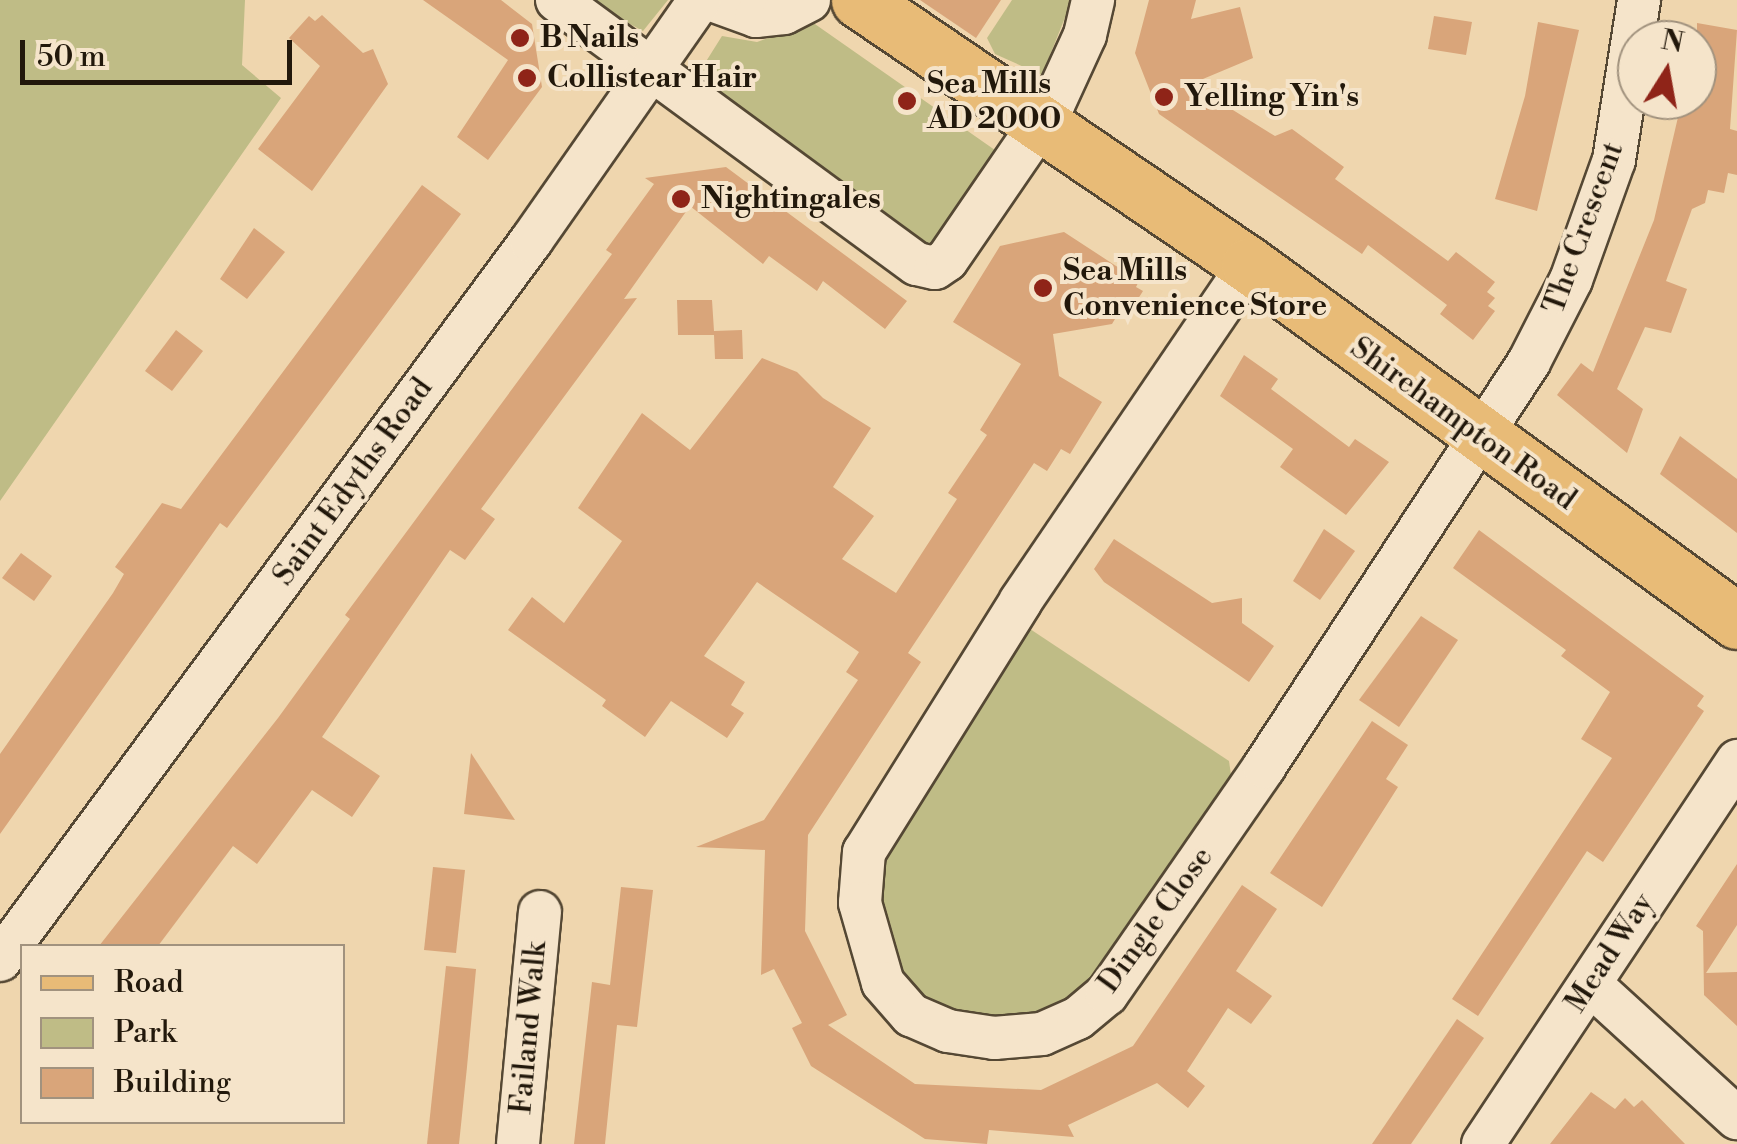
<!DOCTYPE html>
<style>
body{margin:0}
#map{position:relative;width:1737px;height:1144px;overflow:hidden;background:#efd6ae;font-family:"Libre Bodoni",serif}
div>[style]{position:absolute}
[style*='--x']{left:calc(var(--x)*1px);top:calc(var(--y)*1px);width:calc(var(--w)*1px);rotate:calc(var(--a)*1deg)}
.green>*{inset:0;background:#bfbc86}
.building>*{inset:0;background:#d9a57a}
.roads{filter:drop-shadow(2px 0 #554834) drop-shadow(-2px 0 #554834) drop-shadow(0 2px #554834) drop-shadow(0 -2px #554834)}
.minor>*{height:42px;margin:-21px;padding:0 21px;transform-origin:21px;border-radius:21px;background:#f5e4ca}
.major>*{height:55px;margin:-27.5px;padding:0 27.5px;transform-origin:27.5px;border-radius:27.5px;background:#e8bb77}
.dots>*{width:28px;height:28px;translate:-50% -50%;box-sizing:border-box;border:5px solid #f5e4ca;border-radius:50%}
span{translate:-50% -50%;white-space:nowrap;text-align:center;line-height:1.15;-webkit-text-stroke:8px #f5e4ca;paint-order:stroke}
.poi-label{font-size:30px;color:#22180b;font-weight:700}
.left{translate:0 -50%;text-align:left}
.street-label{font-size:30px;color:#22180b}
.legend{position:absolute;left:20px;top:944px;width:325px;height:180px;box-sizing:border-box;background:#f5e4ca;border:2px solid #a1927e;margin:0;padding:12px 18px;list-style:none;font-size:30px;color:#22180b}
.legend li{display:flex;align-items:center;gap:20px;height:50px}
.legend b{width:50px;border:2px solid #a1927e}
.north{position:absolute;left:1617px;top:20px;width:100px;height:100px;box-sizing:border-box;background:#f5e4ca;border:2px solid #a1927e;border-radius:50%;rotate:11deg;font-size:28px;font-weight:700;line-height:40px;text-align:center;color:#22180b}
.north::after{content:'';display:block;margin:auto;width:35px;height:45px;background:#8f2418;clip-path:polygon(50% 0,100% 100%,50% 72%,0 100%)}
.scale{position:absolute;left:20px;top:40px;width:272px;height:45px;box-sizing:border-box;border:5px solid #22180b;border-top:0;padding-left:12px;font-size:30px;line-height:35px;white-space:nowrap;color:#22180b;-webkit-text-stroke:8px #f5e4ca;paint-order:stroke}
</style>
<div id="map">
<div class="green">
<i style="clip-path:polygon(0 0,245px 0,242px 65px,281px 98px,0 501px)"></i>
<i style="clip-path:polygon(585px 0,668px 0,643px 31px)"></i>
<i style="clip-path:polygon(1012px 0,1072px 0,1042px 75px,995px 54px,987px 38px)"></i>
<i style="clip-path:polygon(812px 22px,1002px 155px,945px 239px,929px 247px,695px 79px,722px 36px,757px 42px)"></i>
<i style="clip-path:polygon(1024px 625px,1229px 761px,1231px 775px,1105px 971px,1075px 999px,1035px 1017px,985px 1022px,938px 1010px,899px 980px,872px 866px)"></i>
</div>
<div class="building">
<i style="clip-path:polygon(423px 0,501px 0,532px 24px,542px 87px,488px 160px,457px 137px,508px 60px)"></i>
<i style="clip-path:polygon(920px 0,1001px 0,976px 38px)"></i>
<i style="clip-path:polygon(1149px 0,1196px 0,1191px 19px,1240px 7px,1253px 58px,1191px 84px,1275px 136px,1292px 129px,1344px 167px,1335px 179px,1448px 261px,1456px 252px,1495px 282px,1487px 292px,1495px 298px,1488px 306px,1495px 311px,1473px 340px,1440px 314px,1447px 305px,1368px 245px,1362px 254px,1159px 114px,1135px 53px)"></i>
<i style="clip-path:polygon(322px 15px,363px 53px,373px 49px,388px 84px,312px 191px,258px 149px,320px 66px,289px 38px,309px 16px,315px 21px)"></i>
<i style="clip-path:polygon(1434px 16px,1472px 22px,1466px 55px,1428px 49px)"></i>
<i style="clip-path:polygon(1538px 22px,1579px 30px,1537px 211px,1495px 199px,1525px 96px)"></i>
<i style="clip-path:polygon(1697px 23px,1737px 30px,1730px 129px,1737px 131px,1737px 175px,1728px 173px,1724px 193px,1708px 190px,1705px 203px,1692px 209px,1666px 281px,1687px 289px,1671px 333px,1645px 327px,1617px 389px,1643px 409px,1627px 453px,1557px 395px,1581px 363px,1593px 372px,1654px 220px,1682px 100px,1697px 100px)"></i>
<i style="clip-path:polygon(726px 167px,907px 301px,885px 329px,823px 281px,817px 291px,769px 256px,763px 264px,690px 206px,624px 299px,637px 298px,481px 509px,495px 519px,465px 560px,450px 550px,322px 737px,380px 776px,352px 817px,312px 790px,257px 864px,233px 846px,158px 946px,99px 946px,278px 718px,350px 619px,345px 615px,612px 254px,606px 250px,654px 184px,645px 178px)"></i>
<i style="clip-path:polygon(422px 185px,461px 214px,227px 528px,220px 523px,0 834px,0 754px,113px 593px,124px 574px,115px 567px,162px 503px,181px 509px)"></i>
<i style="clip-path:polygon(254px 228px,285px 252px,247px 299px,220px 279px)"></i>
<i style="clip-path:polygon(1064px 232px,1139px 281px,1136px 287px,1143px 291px,1126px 318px,1118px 314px,1112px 324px,1053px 334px,1059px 376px,1102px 402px,1070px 454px,1061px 449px,1047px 471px,1034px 463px,908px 653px,921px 662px,808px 835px,805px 931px,847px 1015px,828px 1025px,915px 1084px,1041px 1090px,1133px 1046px,1242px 885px,1277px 909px,1236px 971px,1272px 996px,1251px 1024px,1228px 1008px,1187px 1071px,1205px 1086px,1188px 1108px,1157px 1083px,1068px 1125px,1074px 1137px,989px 1130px,987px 1144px,925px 1139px,811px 1066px,792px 1028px,802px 1023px,774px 969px,761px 975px,765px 850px,696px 847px,764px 820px,858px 680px,846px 672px,859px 652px,757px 582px,704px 656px,745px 682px,731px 705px,744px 713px,727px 738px,671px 701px,645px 737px,602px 706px,606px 700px,508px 630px,532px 597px,564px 623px,622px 541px,578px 508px,642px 413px,690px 450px,762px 358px,797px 372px,823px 398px,871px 428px,833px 487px,874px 516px,842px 559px,896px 593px,957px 499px,948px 493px,987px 435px,980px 430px,1021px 364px,953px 322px,1000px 246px)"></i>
<i style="clip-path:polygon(677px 300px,712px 300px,714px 331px,742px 330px,743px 359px,715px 359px,714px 335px,678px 335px)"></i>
<i style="clip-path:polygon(176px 330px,203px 351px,172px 391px,145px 371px)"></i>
<i style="clip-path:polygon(1244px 355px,1278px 379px,1271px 389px,1349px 447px,1355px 439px,1389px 462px,1346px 515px,1280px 467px,1293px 449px,1220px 396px)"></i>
<i style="clip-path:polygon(1680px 436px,1737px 479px,1737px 533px,1660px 474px)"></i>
<i style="clip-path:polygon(1324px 529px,1355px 551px,1320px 600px,1293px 581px)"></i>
<i style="clip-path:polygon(1479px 530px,1704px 696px,1697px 706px,1704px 711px,1603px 862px,1587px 851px,1478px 1016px,1452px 999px,1612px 758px,1581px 739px,1610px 692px,1561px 656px,1566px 650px,1453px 568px)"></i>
<i style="clip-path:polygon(1114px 539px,1212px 603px,1242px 598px,1242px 623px,1274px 646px,1249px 682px,1104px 582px,1094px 569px)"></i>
<i style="clip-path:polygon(21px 553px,52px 576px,34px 601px,2px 578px)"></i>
<i style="clip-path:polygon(1421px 616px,1458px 640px,1399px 727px,1359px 700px)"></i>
<i style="clip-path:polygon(1372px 721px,1408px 745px,1386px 779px,1398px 787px,1322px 907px,1270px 873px)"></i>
<i style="clip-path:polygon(471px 753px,515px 820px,464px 814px)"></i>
<i style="clip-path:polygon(1737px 864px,1737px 925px,1706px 973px,1737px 972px,1737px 1026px,1704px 995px,1703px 931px,1696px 926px)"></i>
<i style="clip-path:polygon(433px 867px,465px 870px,456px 953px,424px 950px)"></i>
<i style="clip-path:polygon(621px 887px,653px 890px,637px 1027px,617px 1025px,605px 1144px,574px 1144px,592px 982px,610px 985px)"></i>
<i style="clip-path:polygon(446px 966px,476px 969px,467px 1067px,459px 1144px,427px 1144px)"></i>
<i style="clip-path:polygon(1457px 1019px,1484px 1038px,1411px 1144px,1372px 1144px)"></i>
<i style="clip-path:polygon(1591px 1092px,1615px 1109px,1625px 1098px,1634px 1107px,1642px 1100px,1685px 1144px,1550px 1144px)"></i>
</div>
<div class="roads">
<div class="minor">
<i style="--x:557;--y:0;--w:446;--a:36.3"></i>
<i style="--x:917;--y:264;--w:18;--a:13"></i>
<i style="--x:935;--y:268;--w:14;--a:-34"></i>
<i style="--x:947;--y:260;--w:188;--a:-55.6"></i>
<i style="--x:1053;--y:105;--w:77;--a:-65.4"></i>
<i style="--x:1085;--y:35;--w:36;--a:-77"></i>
<i style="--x:712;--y:0;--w:47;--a:20"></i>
<i style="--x:756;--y:16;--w:28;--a:-6"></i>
<i style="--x:784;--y:13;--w:28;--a:-27"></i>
<i style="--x:1249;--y:265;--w:406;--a:124.2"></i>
<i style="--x:1021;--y:601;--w:296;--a:122"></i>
<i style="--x:864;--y:852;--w:51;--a:94.5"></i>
<i style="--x:860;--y:903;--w:83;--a:74"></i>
<i style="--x:883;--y:983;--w:43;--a:48.8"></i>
<i style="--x:911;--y:1015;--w:40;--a:23.4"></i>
<i style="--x:948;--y:1031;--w:47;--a:8.7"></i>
<i style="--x:994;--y:1038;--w:48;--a:-4.8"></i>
<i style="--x:1042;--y:1034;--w:39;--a:-24"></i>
<i style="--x:1078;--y:1018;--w:38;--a:-40"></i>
<i style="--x:1107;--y:994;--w:276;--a:-55.3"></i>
<i style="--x:1264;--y:767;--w:484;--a:-56.8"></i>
<i style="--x:1529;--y:362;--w:92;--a:-62.9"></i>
<i style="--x:1571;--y:280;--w:127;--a:-70.3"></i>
<i style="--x:1614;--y:160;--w:162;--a:-81.1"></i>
<i style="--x:0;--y:960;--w:894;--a:-53.55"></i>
<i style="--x:531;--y:241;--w:294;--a:-55"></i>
<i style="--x:1590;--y:984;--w:199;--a:42.4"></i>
<i style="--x:518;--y:1144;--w:233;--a:-84.6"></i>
<i style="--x:1483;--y:1144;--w:460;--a:-56.4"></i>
</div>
<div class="major">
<i style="--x:859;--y:0;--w:472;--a:34.2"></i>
<i style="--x:1249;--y:265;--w:604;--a:36.11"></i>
</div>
</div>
<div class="dots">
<i style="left:520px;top:38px;background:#8f2418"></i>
<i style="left:527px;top:78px;background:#8f2418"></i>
<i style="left:1164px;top:97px;background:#8f2418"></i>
<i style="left:907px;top:101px;background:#8f2418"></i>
<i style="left:681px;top:199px;background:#8f2418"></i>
<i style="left:1043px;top:288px;background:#8f2418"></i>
</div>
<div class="poi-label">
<span class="left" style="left:540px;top:38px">B Nails</span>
<span class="left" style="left:547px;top:78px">Collistear Hair</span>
<span class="left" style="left:927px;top:101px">Sea Mills<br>AD 2000</span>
<span class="left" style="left:1184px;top:97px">Yelling Yin's</span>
<span class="left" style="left:701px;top:199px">Nightingales</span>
<span class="left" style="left:1063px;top:288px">Sea Mills<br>Convenience Store</span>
</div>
<div class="street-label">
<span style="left:1584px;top:228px;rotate:-70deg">The Crescent</span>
<span style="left:1463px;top:424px;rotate:36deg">Shirehampton Road</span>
<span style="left:353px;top:482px;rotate:-54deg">Saint Edyths Road</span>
<span style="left:1156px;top:920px;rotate:-54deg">Dingle Close</span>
<span style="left:1610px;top:953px;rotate:-57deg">Mead Way</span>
<span style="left:529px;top:1028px;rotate:-85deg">Failand Walk</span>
</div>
<ul class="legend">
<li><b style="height:12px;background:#e8bb77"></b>Road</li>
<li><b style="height:28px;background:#bfbc86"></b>Park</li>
<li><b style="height:28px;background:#d9a57a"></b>Building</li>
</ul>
<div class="north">N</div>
<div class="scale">50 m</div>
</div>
